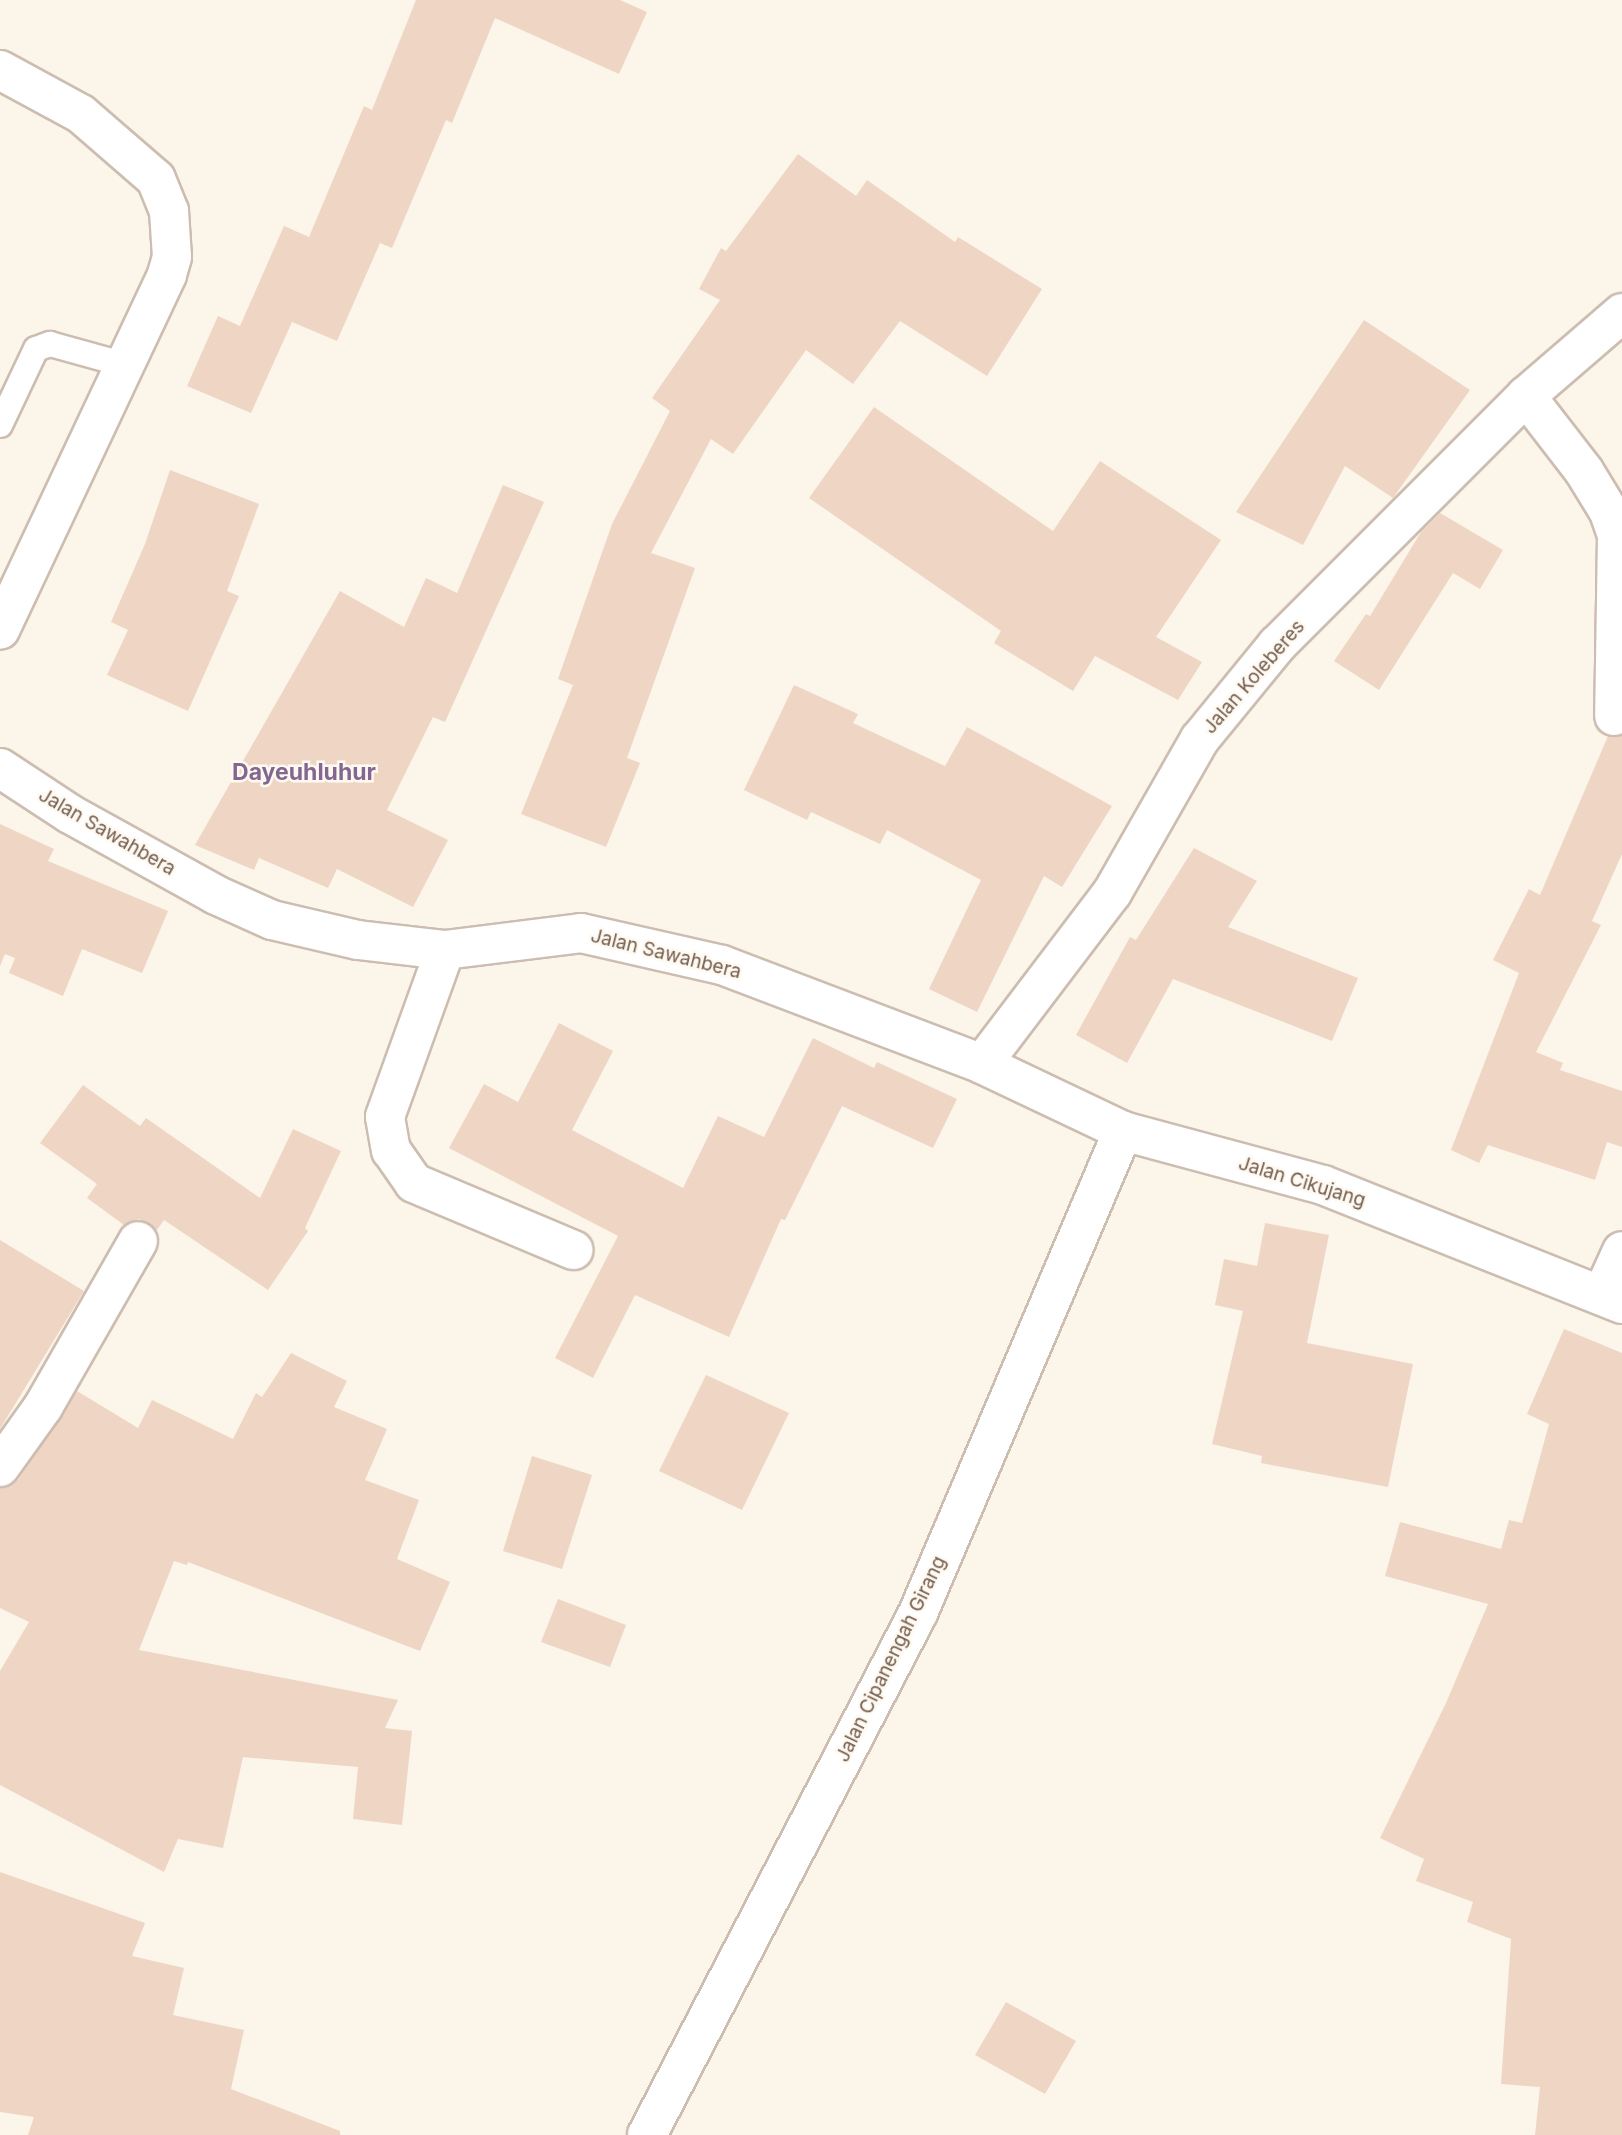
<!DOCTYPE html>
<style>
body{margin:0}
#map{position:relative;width:1622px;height:2135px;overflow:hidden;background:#fbf5ea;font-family:Inter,sans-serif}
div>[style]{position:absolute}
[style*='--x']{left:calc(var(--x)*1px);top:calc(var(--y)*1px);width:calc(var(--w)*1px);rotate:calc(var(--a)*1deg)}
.building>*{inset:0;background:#efd6c4}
.roads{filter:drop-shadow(2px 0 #cdbdb1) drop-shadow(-2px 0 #cdbdb1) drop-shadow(0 2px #cdbdb1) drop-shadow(0 -2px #cdbdb1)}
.lane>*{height:24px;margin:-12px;padding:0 12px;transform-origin:12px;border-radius:12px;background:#fff}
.street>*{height:38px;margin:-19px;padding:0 19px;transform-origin:19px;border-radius:19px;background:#fff}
span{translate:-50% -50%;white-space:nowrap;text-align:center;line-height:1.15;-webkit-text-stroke:5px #fef9f1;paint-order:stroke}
.street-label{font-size:19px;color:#745d4f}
.quarter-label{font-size:23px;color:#836790;font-weight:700}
</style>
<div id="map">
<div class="building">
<i style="clip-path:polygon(416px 0,620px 0,647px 12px,619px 74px,495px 18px,452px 123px,446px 120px,392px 248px,380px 243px,337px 341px,292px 322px,251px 413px,187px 386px,218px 316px,240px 326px,284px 226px,309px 237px,364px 106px,372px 110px)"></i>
<i style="clip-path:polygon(798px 154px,856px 196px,867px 180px,955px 242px,958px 237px,1042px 289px,987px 376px,900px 321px,853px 384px,806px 350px,733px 454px,711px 439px,651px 553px,695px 568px,627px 758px,640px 763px,606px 847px,521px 814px,573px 685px,558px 679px,612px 524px,670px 411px,652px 398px,720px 300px,699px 289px,721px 248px,726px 251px)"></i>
<i style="clip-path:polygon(1364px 320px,1470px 390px,1393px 498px,1345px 466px,1303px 545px,1236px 512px)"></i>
<i style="clip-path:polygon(874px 407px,1053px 531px,1100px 461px,1221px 540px,1156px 637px,1202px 662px,1178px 700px,1095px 656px,1073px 691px,994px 643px,1001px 631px,809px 498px)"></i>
<i style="clip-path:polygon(170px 470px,259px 504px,227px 591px,239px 596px,188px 711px,107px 675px,128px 630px,111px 622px,145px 544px)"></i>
<i style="clip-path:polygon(503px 485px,544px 502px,445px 722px,433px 717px,387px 810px,448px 840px,413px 907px,337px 869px,328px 888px,259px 858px,254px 870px,195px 845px,340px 591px,404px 627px,426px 578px,457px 593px)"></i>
<i style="clip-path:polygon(1440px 513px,1503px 550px,1480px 589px,1453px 573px,1379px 690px,1334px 661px,1366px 614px,1370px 616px,1421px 532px)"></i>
<i style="clip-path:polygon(794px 685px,858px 714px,853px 723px,945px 766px,967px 727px,1112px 806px,1062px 887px,1044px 876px,977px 1012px,929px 989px,981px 880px,887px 830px,880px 844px,811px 812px,807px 820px,744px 790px)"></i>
<i style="clip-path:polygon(1608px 736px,1622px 736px,1622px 854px,1592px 921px,1601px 925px,1536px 1052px,1563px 1063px,1560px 1070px,1622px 1091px,1622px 1147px,1607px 1142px,1595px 1180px,1488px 1145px,1479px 1163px,1451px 1150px,1519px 973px,1493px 960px,1529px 889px,1540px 895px)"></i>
<i style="clip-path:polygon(0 824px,54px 849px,48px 861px,168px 911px,142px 973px,82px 949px,63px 996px,9px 973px,15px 958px,5px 954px,0 966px)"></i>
<i style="clip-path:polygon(1194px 848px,1257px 881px,1228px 927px,1358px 978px,1332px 1041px,1173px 979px,1127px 1063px,1076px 1035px,1130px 937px,1136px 940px)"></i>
<i style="clip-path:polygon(559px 1023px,613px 1051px,572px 1130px,683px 1188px,718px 1116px,764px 1137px,813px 1038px,874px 1068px,877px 1062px,957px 1099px,933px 1148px,842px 1106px,785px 1220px,781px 1219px,729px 1337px,635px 1295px,593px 1378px,555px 1358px,618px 1236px,449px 1148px,484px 1084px,518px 1102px)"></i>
<i style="clip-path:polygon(83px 1085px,140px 1126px,146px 1118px,260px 1198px,293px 1129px,341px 1151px,305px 1228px,308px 1231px,268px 1290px,164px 1220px,157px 1230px,139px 1219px,124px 1225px,87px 1198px,97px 1184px,40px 1143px)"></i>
<i style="clip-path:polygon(1265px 1223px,1329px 1235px,1307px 1343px,1413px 1364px,1388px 1487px,1261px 1463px,1262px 1456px,1212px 1444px,1243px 1311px,1215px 1305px,1224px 1259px,1257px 1266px)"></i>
<i style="clip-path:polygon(0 1240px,84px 1291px,0 1429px)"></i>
<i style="clip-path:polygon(1564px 1329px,1622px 1353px,1622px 2135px,1535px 2135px,1540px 2087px,1501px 2084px,1511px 1939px,1467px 1922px,1473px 1902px,1416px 1881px,1424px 1859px,1380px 1838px,1446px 1703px,1488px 1604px,1385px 1576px,1400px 1522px,1501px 1549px,1509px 1520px,1522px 1523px,1549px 1424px,1527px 1414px)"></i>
<i style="clip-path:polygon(291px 1353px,347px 1381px,334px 1407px,387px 1429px,365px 1480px,419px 1500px,397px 1559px,450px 1582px,420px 1651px,188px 1562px,187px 1565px,174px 1561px,139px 1650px,398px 1700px,385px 1728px,412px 1731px,402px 1825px,353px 1819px,358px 1767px,243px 1757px,223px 1848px,178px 1839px,164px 1872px,0 1785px,0 1671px,29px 1622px,0 1608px,0 1488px,18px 1480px,77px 1391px,138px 1428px,152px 1400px,233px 1439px,256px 1393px,262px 1397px)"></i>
<i style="clip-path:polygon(706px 1375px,789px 1413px,742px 1510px,659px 1471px)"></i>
<i style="clip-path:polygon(532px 1456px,592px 1475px,562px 1569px,503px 1551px)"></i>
<i style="clip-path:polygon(558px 1599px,626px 1625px,610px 1667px,541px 1642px)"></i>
<i style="clip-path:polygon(0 1872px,145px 1923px,132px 1956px,184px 1968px,173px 2015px,244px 2030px,231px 2089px,340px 2131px,340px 2135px,28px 2135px,34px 2117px,0 2112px)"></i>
<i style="clip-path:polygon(1006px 2002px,1076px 2041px,1045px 2094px,975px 2055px)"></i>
</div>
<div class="roads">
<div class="lane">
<i style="--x:0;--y:425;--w:84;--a:-64.7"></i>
<i style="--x:36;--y:349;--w:15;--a:-20"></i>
<i style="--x:50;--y:344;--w:75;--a:15.5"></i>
</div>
<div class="street">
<i style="--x:0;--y:70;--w:92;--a:28.5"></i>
<i style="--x:81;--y:114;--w:99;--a:40.9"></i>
<i style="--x:156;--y:179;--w:35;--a:68"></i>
<i style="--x:169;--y:211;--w:46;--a:86.3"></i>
<i style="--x:172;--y:257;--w:19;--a:106"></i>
<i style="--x:167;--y:275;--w:392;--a:115.2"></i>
<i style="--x:1526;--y:396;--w:95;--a:52.3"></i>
<i style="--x:1584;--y:471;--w:48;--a:58.6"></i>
<i style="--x:1609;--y:512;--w:24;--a:71"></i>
<i style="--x:1617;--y:535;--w:181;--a:90.9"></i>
<i style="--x:0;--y:768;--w:84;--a:33.3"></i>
<i style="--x:70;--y:814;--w:167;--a:29"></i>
<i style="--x:216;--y:895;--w:61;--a:24.1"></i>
<i style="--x:272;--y:920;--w:88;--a:13.1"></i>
<i style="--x:358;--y:940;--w:88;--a:6.6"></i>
<i style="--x:445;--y:950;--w:137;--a:-7.1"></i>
<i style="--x:581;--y:933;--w:145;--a:12.8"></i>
<i style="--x:722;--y:965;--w:278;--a:20.8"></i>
<i style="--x:982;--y:1064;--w:156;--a:25.4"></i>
<i style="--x:1123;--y:1131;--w:207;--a:15.1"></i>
<i style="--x:1323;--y:1185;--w:322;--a:21.7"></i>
<i style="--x:445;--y:950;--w:177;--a:109.8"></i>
<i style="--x:385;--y:1117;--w:34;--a:80"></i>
<i style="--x:391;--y:1150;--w:40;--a:55.1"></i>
<i style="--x:414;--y:1183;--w:173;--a:22.8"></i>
<i style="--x:982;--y:1064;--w:215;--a:-52.8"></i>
<i style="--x:1112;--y:893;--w:177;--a:-60.3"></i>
<i style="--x:1200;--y:739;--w:122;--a:-50.7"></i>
<i style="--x:1277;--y:645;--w:352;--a:-45"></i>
<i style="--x:1526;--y:396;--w:127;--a:-40.8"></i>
<i style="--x:1602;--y:1295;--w:48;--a:-65.6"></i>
<i style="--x:0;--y:1467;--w:74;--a:-54.4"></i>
<i style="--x:43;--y:1407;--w:191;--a:-60.2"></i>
<i style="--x:647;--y:2135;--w:588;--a:-62.56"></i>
<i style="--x:918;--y:1613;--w:524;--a:-66.96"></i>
</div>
</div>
<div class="street-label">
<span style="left:1254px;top:677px;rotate:-49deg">Jalan Koleberes</span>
<span style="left:107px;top:832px;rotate:30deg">Jalan Sawahbera</span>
<span style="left:666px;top:954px;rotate:14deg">Jalan Sawahbera</span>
<span style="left:1302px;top:1182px;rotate:17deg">Jalan Cikujang</span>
<span style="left:891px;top:1659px;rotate:-64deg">Jalan Cipanengah Girang</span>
</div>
<div class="quarter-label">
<span style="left:304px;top:772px">Dayeuhluhur</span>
</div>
</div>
